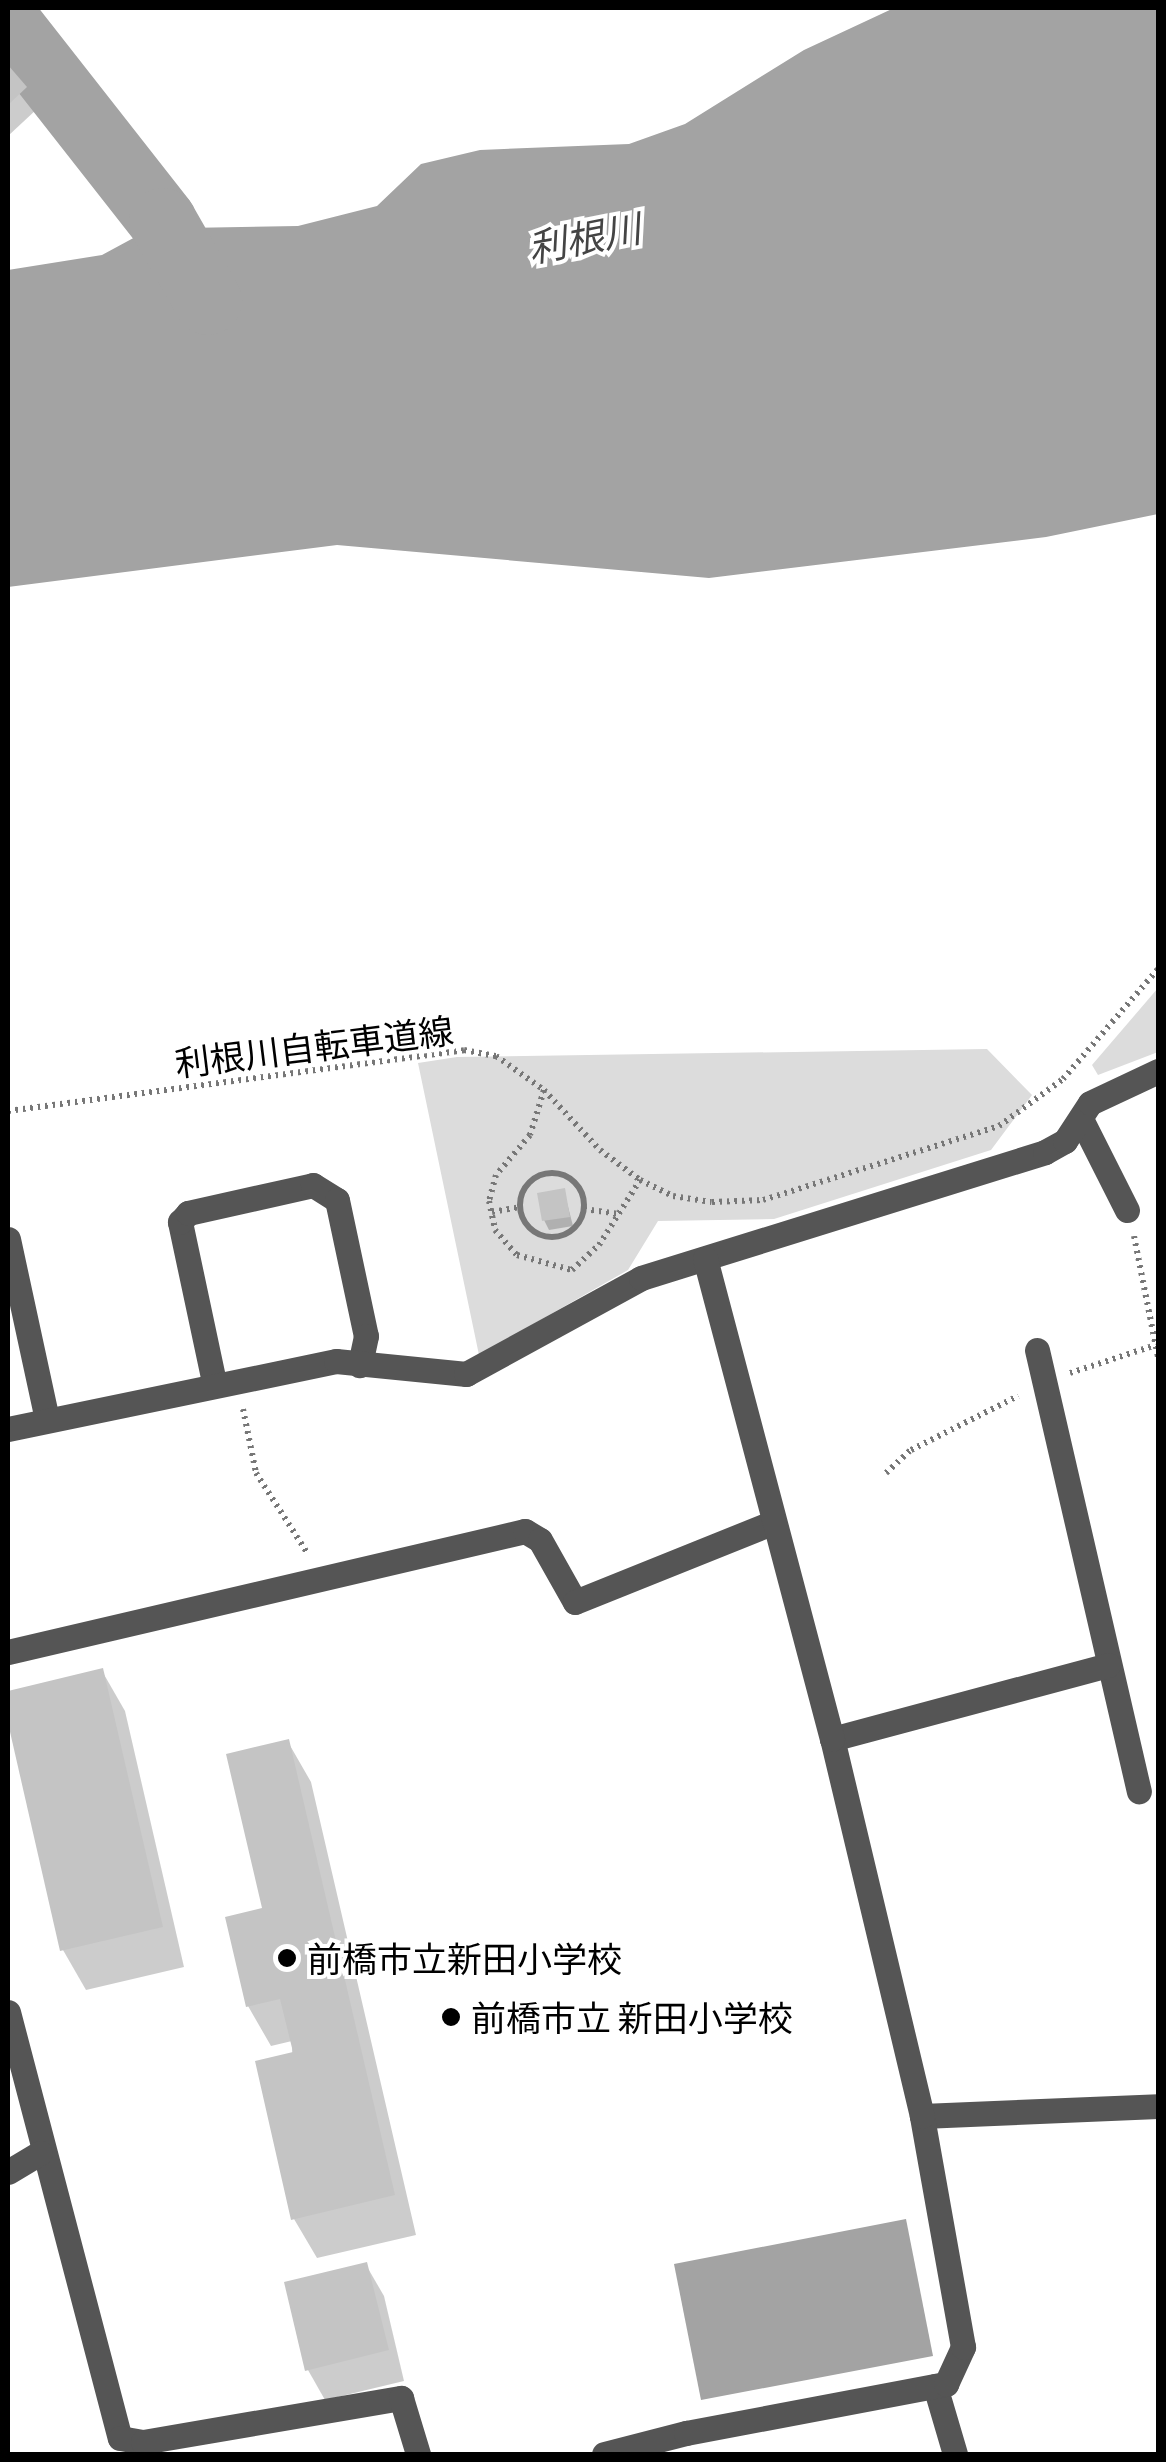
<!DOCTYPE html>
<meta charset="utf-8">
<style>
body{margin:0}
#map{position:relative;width:1166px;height:2462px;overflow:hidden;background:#fff;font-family:Commissioner,"Noto Sans JP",sans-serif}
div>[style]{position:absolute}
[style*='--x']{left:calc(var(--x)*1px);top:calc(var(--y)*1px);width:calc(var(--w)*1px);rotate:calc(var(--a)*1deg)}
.green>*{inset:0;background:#dcdcdc}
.water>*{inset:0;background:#a3a3a3}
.shadow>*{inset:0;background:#0003}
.river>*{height:68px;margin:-34px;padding:0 34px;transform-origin:34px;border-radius:34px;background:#a3a3a3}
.building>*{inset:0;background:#c4c4c4}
.path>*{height:6px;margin-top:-3px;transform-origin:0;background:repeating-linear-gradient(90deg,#777 0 2.5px,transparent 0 7.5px)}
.path>.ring{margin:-3px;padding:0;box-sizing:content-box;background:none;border:6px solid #777;border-radius:50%}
.minor>*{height:25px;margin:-12.5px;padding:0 12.5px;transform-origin:12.5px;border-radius:12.5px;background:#555}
.dots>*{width:28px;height:28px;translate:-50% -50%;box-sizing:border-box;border:5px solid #fff;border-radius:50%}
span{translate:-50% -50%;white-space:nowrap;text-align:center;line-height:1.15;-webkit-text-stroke:8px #fff;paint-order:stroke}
.street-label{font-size:35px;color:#000}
.poi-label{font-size:35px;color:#000}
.left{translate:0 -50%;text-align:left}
.water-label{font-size:38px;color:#444;font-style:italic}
.frame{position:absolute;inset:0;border:10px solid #000;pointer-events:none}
</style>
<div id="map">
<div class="green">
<i style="clip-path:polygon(1158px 988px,1158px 1052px,1098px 1075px,1092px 1065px)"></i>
<i style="clip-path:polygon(987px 1049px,1032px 1095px,991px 1150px,774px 1219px,658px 1221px,628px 1270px,479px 1355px,418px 1063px,457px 1057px)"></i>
</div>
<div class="water">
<i style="clip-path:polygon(894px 8px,1158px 8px,1158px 514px,1046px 537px,709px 578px,337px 545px,8px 587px,8px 270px,102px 255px,163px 222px,185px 228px,298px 226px,377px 206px,421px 164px,480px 150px,629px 144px,685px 124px,804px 50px)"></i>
<i style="clip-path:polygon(906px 2219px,933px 2356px,701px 2400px,674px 2264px)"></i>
</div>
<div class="shadow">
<i style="clip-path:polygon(8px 69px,37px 109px,8px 136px)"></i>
<i style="clip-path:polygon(564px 1191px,573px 1226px,549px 1230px,544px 1220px)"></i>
<i style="clip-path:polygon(102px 1671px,125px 1711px,184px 1967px,86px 1990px,63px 1950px,8px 1693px)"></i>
<i style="clip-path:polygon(288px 1742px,311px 1782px,416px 2235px,317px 2258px,294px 2219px,292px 2041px,271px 2046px,248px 2006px)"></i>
<i style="clip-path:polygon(366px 2265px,384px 2296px,404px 2381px,325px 2400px,308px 2370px)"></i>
</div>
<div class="river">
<i style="--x:8;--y:24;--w:251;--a:51.9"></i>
<i style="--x:163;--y:222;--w:91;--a:60.3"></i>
</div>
<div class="building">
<i style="clip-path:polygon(8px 65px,27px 87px,8px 105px)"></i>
<i style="clip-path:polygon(565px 1188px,570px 1217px,542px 1221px,537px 1193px)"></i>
<i style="clip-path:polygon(103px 1668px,163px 1927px,60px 1951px,8px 1723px,8px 1691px)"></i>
<i style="clip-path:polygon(289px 1739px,395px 2195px,291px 2220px,255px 2061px,293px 2052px,280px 1999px,246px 2007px,225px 1917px,262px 1908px,226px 1754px)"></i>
<i style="clip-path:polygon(367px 2262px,389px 2350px,305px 2371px,284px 2282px)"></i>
</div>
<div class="path">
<i style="--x:544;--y:1090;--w:47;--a:107.3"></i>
<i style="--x:530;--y:1135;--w:52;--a:130.4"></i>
<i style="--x:496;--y:1175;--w:27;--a:105"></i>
<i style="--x:489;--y:1201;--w:30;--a:78"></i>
<i style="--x:495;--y:1230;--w:33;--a:49"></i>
<i style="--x:517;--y:1255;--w:57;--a:15.3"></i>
<i style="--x:572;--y:1270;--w:37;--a:-43"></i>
<i style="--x:599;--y:1245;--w:77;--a:-57.8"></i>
<i style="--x:8;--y:1111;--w:460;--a:-7.6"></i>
<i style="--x:464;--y:1050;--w:33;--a:11"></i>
<i style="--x:496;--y:1056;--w:59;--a:35.3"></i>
<i style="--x:544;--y:1090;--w:82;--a:47"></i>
<i style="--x:600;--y:1150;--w:50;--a:36.9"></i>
<i style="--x:640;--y:1180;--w:37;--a:26"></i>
<i style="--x:673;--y:1196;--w:39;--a:9"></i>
<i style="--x:712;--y:1202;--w:51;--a:-2.2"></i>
<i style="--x:763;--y:1200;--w:247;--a:-17.4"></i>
<i style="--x:999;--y:1126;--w:79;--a:-36.3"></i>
<i style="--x:1063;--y:1079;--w:145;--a:-49.2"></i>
<i class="ring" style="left:520px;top:1173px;width:58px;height:58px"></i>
<i style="--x:584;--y:1209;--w:35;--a:8"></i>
<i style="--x:492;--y:1212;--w:28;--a:-10"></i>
<i style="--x:1134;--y:1236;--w:123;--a:78.8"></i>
<i style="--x:1070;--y:1373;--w:90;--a:-18"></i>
<i style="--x:243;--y:1409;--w:65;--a:78.5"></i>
<i style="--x:256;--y:1473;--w:93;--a:57.3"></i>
<i style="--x:886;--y:1473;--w:34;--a:-43"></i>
<i style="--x:911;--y:1450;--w:120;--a:-26.8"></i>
</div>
<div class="minor">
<i style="--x:1081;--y:1119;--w:102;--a:63.2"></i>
<i style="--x:8;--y:1239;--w:185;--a:77.8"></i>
<i style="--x:1037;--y:1350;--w:453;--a:77"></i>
<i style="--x:214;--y:1382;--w:164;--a:-102"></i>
<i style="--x:180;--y:1222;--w:12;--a:-48"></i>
<i style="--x:188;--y:1213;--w:128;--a:-12.6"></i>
<i style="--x:313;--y:1185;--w:28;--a:32"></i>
<i style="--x:337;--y:1200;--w:139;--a:78"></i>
<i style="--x:366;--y:1336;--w:30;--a:102"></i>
<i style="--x:8;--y:1429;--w:335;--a:-11.7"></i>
<i style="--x:336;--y:1361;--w:131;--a:5.7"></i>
<i style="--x:466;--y:1374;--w:200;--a:-28.7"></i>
<i style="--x:641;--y:1278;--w:423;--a:-17.3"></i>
<i style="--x:1045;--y:1152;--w:23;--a:-29"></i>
<i style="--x:1065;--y:1141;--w:45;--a:-56.7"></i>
<i style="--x:1090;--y:1103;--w:75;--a:-25.2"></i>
<i style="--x:8;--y:1652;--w:531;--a:-13.17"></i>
<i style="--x:525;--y:1531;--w:17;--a:31"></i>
<i style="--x:540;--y:1540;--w:71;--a:60.6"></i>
<i style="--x:575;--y:1602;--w:214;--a:-21.9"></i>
<i style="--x:832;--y:1739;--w:286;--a:-15"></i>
<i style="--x:8;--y:2012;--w:440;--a:75.3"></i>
<i style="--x:120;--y:2438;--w:23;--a:10"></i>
<i style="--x:143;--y:2442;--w:262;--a:-9.7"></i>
<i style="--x:401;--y:2398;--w:59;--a:73.1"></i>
<i style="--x:922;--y:2116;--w:236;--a:-2.4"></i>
<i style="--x:8;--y:2172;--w:37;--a:-31"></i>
<i style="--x:935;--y:2386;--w:71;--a:73.6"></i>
<i style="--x:604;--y:2454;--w:85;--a:-14.4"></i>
<i style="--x:686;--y:2433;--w:265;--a:-10.7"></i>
<i style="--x:946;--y:2384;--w:41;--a:-65.3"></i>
<i style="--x:963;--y:2347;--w:235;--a:-100.1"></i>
<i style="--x:922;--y:2116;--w:388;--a:-103.4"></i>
<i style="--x:832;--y:1739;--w:497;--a:-104.8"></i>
</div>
<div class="dots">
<i style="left:287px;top:1958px;background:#000"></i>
<i style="left:451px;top:2017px;background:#000"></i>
</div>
<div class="street-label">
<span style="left:314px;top:1046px;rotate:-7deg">利根川自転車道線</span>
</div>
<div class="poi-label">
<span class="left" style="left:307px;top:1958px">前橋市立新田小学校</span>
<span class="left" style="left:471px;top:2017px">前橋市立 新田小学校</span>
</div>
<div class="water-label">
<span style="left:584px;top:237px;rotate:-11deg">利根川</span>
</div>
<div class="frame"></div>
</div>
